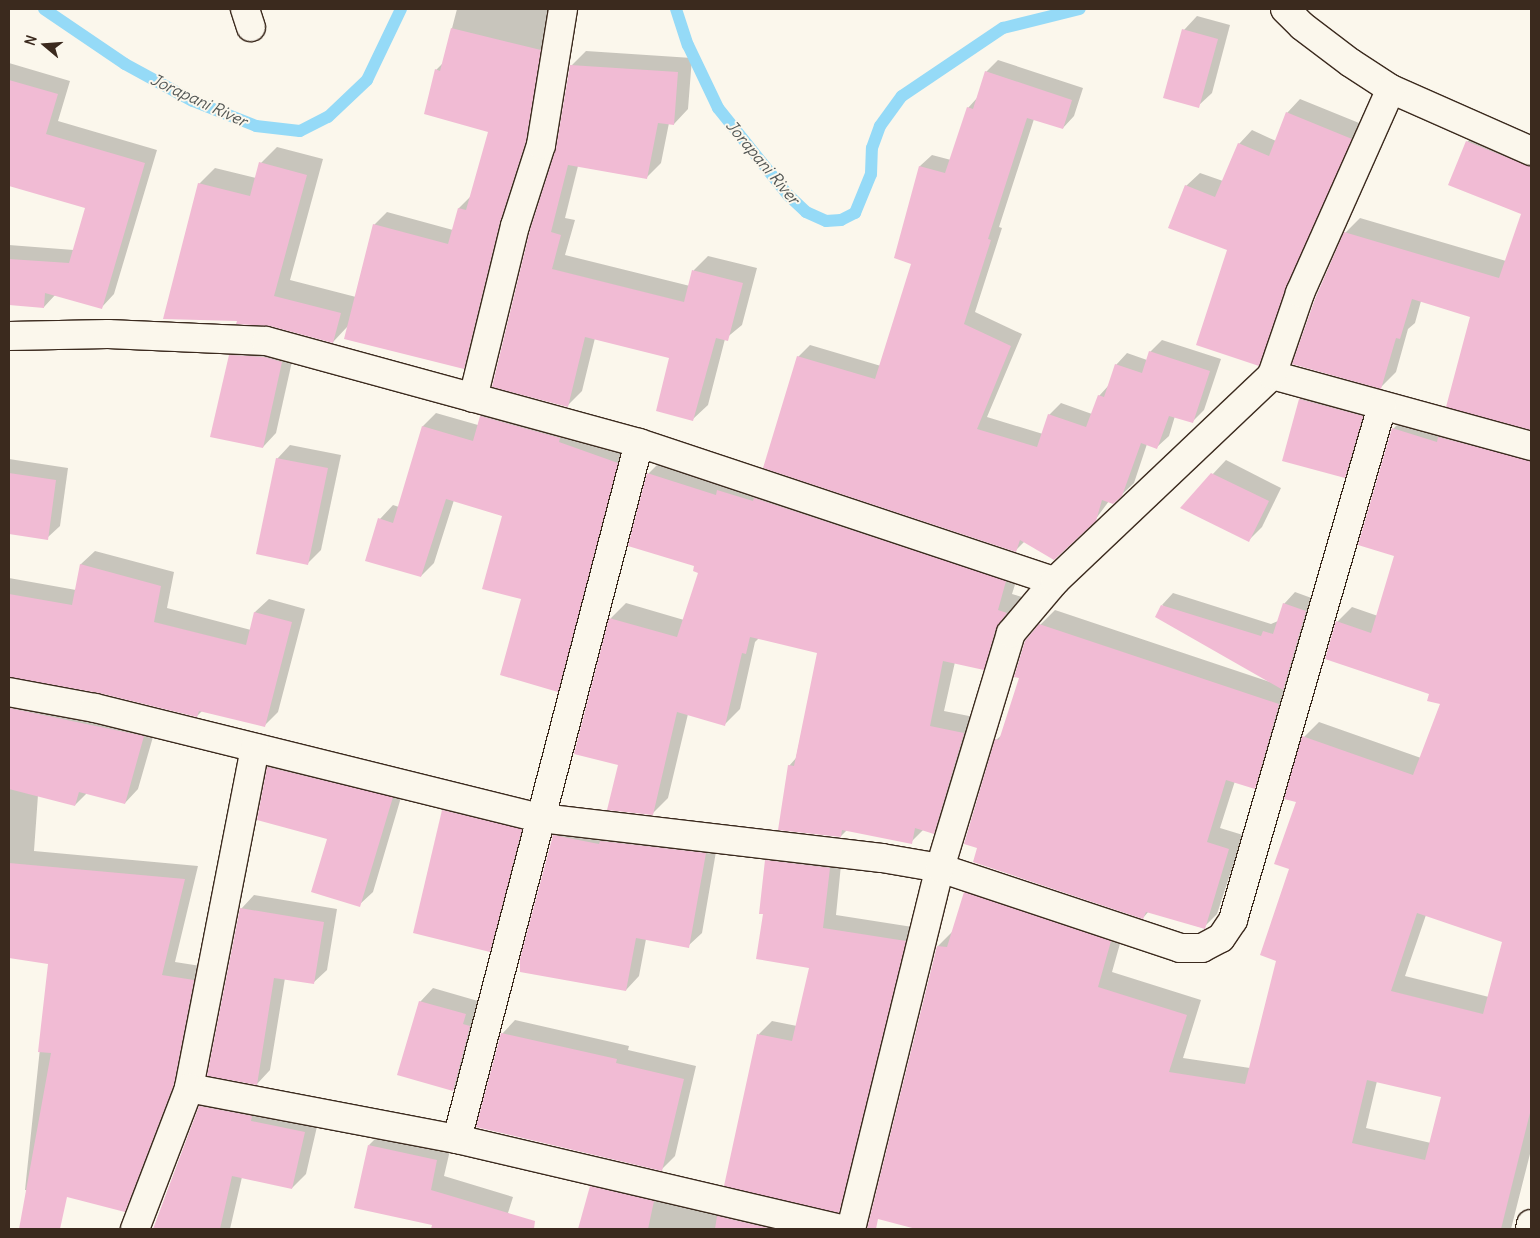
<!DOCTYPE html>
<style>
body{margin:0}
#map{position:relative;width:1540px;height:1238px;overflow:hidden;background:#fbf7ec;font-family:Delius,sans-serif}
div>[style]{position:absolute}
[style*='--x']{left:calc(var(--x)*1px);top:calc(var(--y)*1px);width:calc(var(--w)*1px);rotate:calc(var(--a)*1deg)}
.shadow>*{inset:0;background:#0003}
.stream>*{height:12px;margin:-6px;padding:0 6px;transform-origin:6px;border-radius:6px;background:#95daf7}
.building>*{inset:0;background:#f1bbd4}
.roads{filter:drop-shadow(1px 0 #3b2a1e) drop-shadow(-1px 0 #3b2a1e) drop-shadow(0 1px #3b2a1e) drop-shadow(0 -1px #3b2a1e)}
.minor>*{height:28px;margin:-14px;padding:0 14px;transform-origin:14px;border-radius:14px;background:#fbf7ec}
span{translate:-50% -50%;white-space:nowrap;text-align:center;line-height:1.15;-webkit-text-stroke:4px #fbf7ec;paint-order:stroke}
.water-label{font-size:16px;color:#525654;font-style:italic}
.frame{position:absolute;inset:0;border:10px solid #3b2a1e;pointer-events:none}
.north{position:absolute;left:20px;top:20px;width:50px;height:50px;-webkit-text-stroke:4px #fbf7ec;paint-order:stroke;rotate:288deg;font-size:14px;font-weight:700;line-height:20px;text-align:center;color:#3b2a1e}
.north::after{content:'';display:block;margin:auto;width:18px;height:22px;background:#3b2a1e;clip-path:polygon(50% 0,100% 100%,50% 72%,0 100%)}
</style>
<div id="map">
<div class="shadow">
<i style="clip-path:polygon(457px 9px,557px 9px,538px 128px,476px 355px,464px 368px,348px 326px,333px 342px,270px 325px,199px 184px,215px 168px,256px 178px,261px 163px,277px 147px,323px 159px,290px 280px,356px 297px,374px 225px,387px 212px,453px 230px,459px 208px,471px 196px,490px 131px,436px 70px,443px 63px)"></i>
<i style="clip-path:polygon(1197px 16px,1230px 25px,1212px 93px,1198px 106px,1184px 30px)"></i>
<i style="clip-path:polygon(586px 51px,692px 58px,688px 109px,674px 124px,669px 123px,661px 163px,646px 178px,578px 166px,565px 218px,575px 220px,565px 255px,690px 286px,694px 270px,708px 256px,757px 268px,742px 325px,725px 339px,708px 405px,693px 419px,671px 357px,595px 338px,582px 391px,567px 406px,493px 386px,558px 148px,571px 66px)"></i>
<i style="clip-path:polygon(998px 60px,1083px 88px,1074px 116px,1063px 128px,1034px 119px,999px 227px,1002px 228px,975px 312px,1022px 334px,987px 417px,1043px 434px,1049px 415px,1061px 403px,1092px 414px,1099px 396px,1109px 385px,1116px 365px,1127px 353px,1147px 360px,1150px 352px,1162px 340px,1221px 359px,1204px 410px,1192px 422px,1175px 416px,1169px 436px,1157px 447px,1147px 444px,1134px 483px,1113px 503px,1109px 501px,1095px 520px,1024px 542px,1016px 550px,798px 357px,810px 345px,881px 366px,913px 263px,896px 258px,920px 166px,932px 155px,951px 160px,968px 108px,977px 98px,986px 72px)"></i>
<i style="clip-path:polygon(9px 63px,70px 81px,58px 121px,157px 150px,114px 294px,102px 307px,56px 294px,44px 307px,9px 304px,9px 245px,74px 250px,86px 207px,9px 185px)"></i>
<i style="clip-path:polygon(1300px 99px,1364px 125px,1272px 351px,1258px 364px,1228px 250px,1186px 186px,1200px 173px,1223px 181px,1239px 144px,1252px 130px,1276px 141px,1287px 113px)"></i>
<i style="clip-path:polygon(1482px 127px,1531px 146px,1531px 429px,1448px 406px,1471px 316px,1421px 301px,1415px 323px,1408px 329px,1396px 372px,1381px 387px,1345px 233px,1360px 218px,1506px 261px,1523px 213px,1467px 142px)"></i>
<i style="clip-path:polygon(244px 342px,295px 348px,276px 433px,263px 447px,230px 356px)"></i>
<i style="clip-path:polygon(1313px 386px,1375px 403px,1358px 464px,1344px 477px,1283px 460px,1300px 399px)"></i>
<i style="clip-path:polygon(494px 403px,629px 449px,571px 677px,557px 691px,523px 599px,504px 516px,454px 500px,434px 563px,421px 576px,380px 519px,393px 505px,399px 507px,423px 426px,436px 413px,478px 425px,481px 416px)"></i>
<i style="clip-path:polygon(evenodd,1408px 414px,1531px 443px,1531px 560px,1494px 673px,1531px 682px,1531px 1150px,1511px 1229px,921px 1229px,871px 1216px,938px 946px,953px 931px,965px 893px,980px 878px,1125px 926px,1112px 972px,1201px 1000px,1183px 1058px,1250px 1068px,1278px 960px,1291px 868px,1304px 737px,1319px 722px,1421px 758px,1441px 703px,1337px 622px,1352px 607px,1378px 616px,1396px 555px,1393px 429px,1408px 414px,1426px 915px,1503px 941px,1489px 997px,1405px 976px,1426px 915px,1408px 414px,1377px 1081px,1442px 1096px,1431px 1143px,1366px 1128px,1377px 1081px)"></i>
<i style="clip-path:polygon(290px 445px,341px 455px,321px 550px,308px 563px,277px 459px)"></i>
<i style="clip-path:polygon(664px 458px,1021px 566px,1012px 594px,1022px 597px,1011px 612px,999px 653px,983px 669px,955px 662px,944px 711px,979px 718px,949px 817px,934px 833px,924px 829px,911px 842px,847px 830px,841px 836px,789px 766px,796px 758px,819px 652px,759px 638px,755px 642px,740px 709px,725px 724px,688px 714px,668px 798px,652px 814px,611px 618px,626px 603px,684px 620px,700px 572px,696px 565px,630px 545px,649px 473px)"></i>
<i style="clip-path:polygon(9px 459px,68px 468px,60px 526px,47px 538px,9px 533px)"></i>
<i style="clip-path:polygon(1226px 460px,1281px 488px,1262px 527px,1249px 540px,1182px 507px)"></i>
<i style="clip-path:polygon(95px 551px,174px 572px,167px 608px,251px 630px,255px 612px,269px 599px,305px 609px,278px 712px,264px 726px,203px 710px,197px 716px,99px 692px,9px 676px,9px 578px,76px 590px,81px 564px)"></i>
<i style="clip-path:polygon(1295px 592px,1317px 600px,1294px 677px,1284px 687px,1292px 690px,1269px 774px,1254px 788px,1235px 781px,1220px 828px,1243px 835px,1217px 914px,1203px 928px,1149px 911px,1143px 918px,978px 847px,996px 740px,1003px 734px,1040px 625px,1055px 610px,1270px 682px,1162px 605px,1173px 593px,1271px 624px,1278px 621px,1284px 604px)"></i>
<i style="clip-path:polygon(9px 684px,157px 723px,138px 789px,125px 803px,87px 793px,75px 805px,38px 795px,34px 851px,198px 866px,175px 962px,207px 967px,187px 1069px,141px 1188px,128px 1202px,25px 1190px,49px 963px,9px 957px)"></i>
<i style="clip-path:polygon(282px 754px,405px 784px,373px 892px,359px 905px,328px 838px,258px 819px,268px 767px)"></i>
<i style="clip-path:polygon(456px 797px,534px 816px,503px 937px,489px 951px,443px 810px)"></i>
<i style="clip-path:polygon(567px 822px,718px 840px,702px 933px,688px 946px,646px 939px,639px 976px,626px 990px,554px 836px)"></i>
<i style="clip-path:polygon(779px 847px,842px 855px,836px 915px,919px 928px,853px 1195px,839px 1208px,726px 1185px,759px 1034px,772px 1021px,797px 1026px,811px 967px,764px 913px,766px 861px)"></i>
<i style="clip-path:polygon(254px 895px,337px 909px,327px 970px,313px 983px,285px 978px,270px 1070px,257px 1084px,241px 909px)"></i>
<i style="clip-path:polygon(433px 988px,478px 1001px,476px 1011px,483px 1013px,466px 1076px,453px 1090px,420px 1002px)"></i>
<i style="clip-path:polygon(515px 1020px,629px 1046px,628px 1050px,696px 1066px,675px 1156px,661px 1170px,502px 1034px)"></i>
<i style="clip-path:polygon(214px 1092px,319px 1118px,306px 1174px,292px 1188px,242px 1177px,230px 1229px,173px 1229px,175px 1208px,200px 1106px)"></i>
<i style="clip-path:polygon(383px 1131px,451px 1146px,444px 1176px,513px 1197px,503px 1229px,432px 1229px,434px 1224px,369px 1145px)"></i>
<i style="clip-path:polygon(605px 1173px,830px 1229px,579px 1229px,591px 1187px)"></i>
</div>
<div class="stream">
<i style="--x:44;--y:9;--w:98;--a:34.2"></i>
<i style="--x:125;--y:64;--w:77;--a:28.6"></i>
<i style="--x:193;--y:101;--w:68;--a:21.6"></i>
<i style="--x:256;--y:126;--w:44;--a:6.5"></i>
<i style="--x:300;--y:131;--w:31;--a:-27"></i>
<i style="--x:328;--y:117;--w:54;--a:-43.5"></i>
<i style="--x:367;--y:80;--w:79;--a:-64.4"></i>
<i style="--x:676;--y:9;--w:38;--a:72"></i>
<i style="--x:688;--y:45;--w:70;--a:64.5"></i>
<i style="--x:718;--y:108;--w:112;--a:51.2"></i>
<i style="--x:788;--y:195;--w:25;--a:43"></i>
<i style="--x:806;--y:212;--w:22;--a:24"></i>
<i style="--x:826;--y:221;--w:15;--a:-4"></i>
<i style="--x:841;--y:220;--w:16;--a:-27"></i>
<i style="--x:855;--y:213;--w:42;--a:-67.7"></i>
<i style="--x:871;--y:174;--w:26;--a:-88"></i>
<i style="--x:872;--y:148;--w:23;--a:-70"></i>
<i style="--x:880;--y:126;--w:37;--a:-54"></i>
<i style="--x:902;--y:96;--w:122;--a:-34"></i>
<i style="--x:1003;--y:28;--w:79;--a:-13.9"></i>
</div>
<div class="building">
<i style="clip-path:polygon(451px 28px,541px 50px,526px 141px,500px 222px,464px 369px,344px 339px,373px 224px,448px 244px,458px 208px,466px 210px,488px 132px,424px 114px,435px 69px,440px 71px)"></i>
<i style="clip-path:polygon(1182px 29px,1218px 39px,1199px 108px,1163px 98px)"></i>
<i style="clip-path:polygon(570px 65px,678px 72px,674px 125px,658px 123px,647px 179px,568px 165px,551px 232px,561px 235px,552px 269px,684px 302px,692px 270px,743px 283px,728px 341px,716px 338px,693px 421px,656px 411px,669px 358px,585px 337px,568px 407px,492px 387px,530px 230px,556px 148px)"></i>
<i style="clip-path:polygon(985px 71px,1072px 100px,1063px 129px,1027px 118px,988px 239px,991px 240px,964px 324px,1011px 346px,977px 429px,1037px 447px,1048px 414px,1086px 427px,1098px 395px,1104px 397px,1115px 364px,1142px 373px,1149px 351px,1210px 371px,1193px 423px,1169px 416px,1157px 449px,1141px 443px,1122px 496px,1113px 504px,1102px 500px,1096px 521px,1054px 560px,1020px 540px,1016px 552px,763px 468px,797px 356px,875px 379px,911px 264px,894px 258px,919px 166px,945px 173px,967px 107px,973px 109px)"></i>
<i style="clip-path:polygon(9px 80px,58px 94px,46px 134px,145px 163px,102px 309px,45px 293px,44px 308px,9px 305px,9px 259px,69px 263px,85px 208px,9px 186px)"></i>
<i style="clip-path:polygon(1286px 112px,1352px 139px,1286px 287px,1259px 366px,1196px 345px,1227px 250px,1168px 228px,1185px 185px,1215px 197px,1238px 143px,1269px 156px)"></i>
<i style="clip-path:polygon(1466px 141px,1531px 167px,1531px 430px,1446px 407px,1470px 317px,1412px 299px,1400px 339px,1396px 338px,1381px 389px,1292px 364px,1315px 299px,1344px 232px,1499px 278px,1521px 214px,1448px 185px)"></i>
<i style="clip-path:polygon(259px 162px,307px 175px,274px 296px,341px 313px,333px 343px,270px 326px,236px 324px,237px 321px,163px 319px,198px 183px,250px 196px)"></i>
<i style="clip-path:polygon(229px 355px,264px 357px,282px 362px,263px 448px,210px 437px)"></i>
<i style="clip-path:polygon(1299px 399px,1363px 416px,1345px 478px,1282px 461px)"></i>
<i style="clip-path:polygon(480px 416px,560px 438px,559px 442px,618px 463px,558px 692px,500px 675px,521px 599px,482px 589px,502px 516px,446px 499px,421px 577px,365px 561px,378px 518px,393px 523px,422px 426px,473px 441px)"></i>
<i style="clip-path:polygon(evenodd,1392px 428px,1437px 442px,1438px 437px,1531px 461px,1531px 1109px,1501px 1229px,916px 1229px,878px 1219px,876px 1229px,867px 1229px,937px 946px,947px 947px,964px 892px,1111px 941px,1098px 987px,1187px 1015px,1169px 1072px,1245px 1084px,1276px 961px,1260px 955px,1289px 869px,1274px 864px,1296px 802px,1284px 799px,1302px 736px,1413px 775px,1440px 704px,1427px 701px,1429px 694px,1325px 659px,1336px 621px,1371px 633px,1394px 556px,1358px 545px,1392px 428px,1417px 913px,1502px 942px,1483px 1014px,1391px 991px,1417px 913px,1392px 428px,1367px 1080px,1441px 1097px,1425px 1160px,1352px 1143px,1367px 1080px)"></i>
<i style="clip-path:polygon(276px 458px,328px 468px,308px 565px,256px 554px)"></i>
<i style="clip-path:polygon(9px 473px,56px 480px,48px 540px,9px 534px)"></i>
<i style="clip-path:polygon(647px 473px,716px 495px,717px 490px,753px 501px,754px 498px,1006px 581px,998px 610px,1007px 613px,996px 628px,984px 670px,943px 661px,930px 726px,964px 733px,934px 834px,915px 828px,912px 844px,842px 830px,841px 837px,778px 830px,788px 765px,794px 766px,817px 653px,750px 637px,746px 654px,742px 653px,725px 726px,677px 712px,653px 815px,607px 810px,618px 765px,574px 754px,609px 618px,677px 637px,698px 573px,693px 571px,694px 566px,628px 546px)"></i>
<i style="clip-path:polygon(1211px 473px,1269px 501px,1249px 542px,1180px 508px)"></i>
<i style="clip-path:polygon(80px 564px,161px 586px,154px 622px,246px 645px,254px 612px,292px 622px,265px 727px,199px 711px,197px 717px,99px 693px,9px 677px,9px 594px,72px 605px)"></i>
<i style="clip-path:polygon(1283px 603px,1306px 611px,1283px 690px,1155px 617px,1161px 605px,1261px 636px,1263px 631px,1273px 634px)"></i>
<i style="clip-path:polygon(1039px 624px,1279px 704px,1255px 789px,1226px 780px,1207px 842px,1229px 849px,1205px 929px,1146px 912px,1143px 919px,973px 862px,977px 848px,964px 844px,995px 739px,999px 740px,1019px 678px,1014px 677px,1025px 641px)"></i>
<i style="clip-path:polygon(9px 708px,144px 736px,125px 804px,79px 792px,75px 806px,9px 789px)"></i>
<i style="clip-path:polygon(267px 767px,393px 797px,360px 907px,311px 892px,327px 839px,257px 820px)"></i>
<i style="clip-path:polygon(442px 810px,522px 829px,490px 952px,413px 933px)"></i>
<i style="clip-path:polygon(553px 835px,599px 844px,600px 841px,706px 853px,689px 948px,636px 938px,626px 991px,520px 972px,520px 959px)"></i>
<i style="clip-path:polygon(765px 860px,830px 868px,823px 928px,906px 941px,839px 1213px,724px 1186px,757px 1034px,792px 1041px,809px 968px,756px 959px,763px 914px,759px 914px)"></i>
<i style="clip-path:polygon(9px 863px,185px 879px,162px 975px,194px 980px,174px 1084px,125px 1212px,67px 1197px,60px 1229px,19px 1229px,51px 1053px,38px 1052px,48px 964px,9px 958px)"></i>
<i style="clip-path:polygon(240px 908px,324px 922px,314px 984px,274px 978px,257px 1085px,207px 1076px)"></i>
<i style="clip-path:polygon(419px 1001px,466px 1014px,463px 1024px,470px 1026px,453px 1091px,397px 1075px)"></i>
<i style="clip-path:polygon(501px 1033px,617px 1059px,616px 1063px,684px 1079px,662px 1171px,476px 1127px)"></i>
<i style="clip-path:polygon(199px 1106px,252px 1116px,251px 1121px,305px 1132px,292px 1189px,232px 1176px,220px 1229px,153px 1229px)"></i>
<i style="clip-path:polygon(368px 1145px,437px 1160px,431px 1190px,535px 1221px,534px 1229px,431px 1229px,432px 1225px,354px 1208px)"></i>
<i style="clip-path:polygon(590px 1186px,654px 1201px,648px 1229px,578px 1229px)"></i>
<i style="clip-path:polygon(717px 1216px,773px 1229px,715px 1229px)"></i>
</div>
<div class="roads">
<div class="minor">
<i style="--x:245;--y:9;--w:19;--a:72"></i>
<i style="--x:1285;--y:9;--w:24;--a:45"></i>
<i style="--x:1302;--y:26;--w:61;--a:37.1"></i>
<i style="--x:1351;--y:63;--w:48;--a:33"></i>
<i style="--x:1391;--y:89;--w:153;--a:23.9"></i>
<i style="--x:9;--y:336;--w:99;--a:-1.2"></i>
<i style="--x:108;--y:334;--w:158;--a:2.5"></i>
<i style="--x:266;--y:341;--w:387;--a:15.3"></i>
<i style="--x:639;--y:443;--w:438;--a:18.4"></i>
<i style="--x:1272;--y:375;--w:269;--a:15.3"></i>
<i style="--x:473;--y:398;--w:177;--a:-76.3"></i>
<i style="--x:515;--y:226;--w:85;--a:-72.2"></i>
<i style="--x:541;--y:145;--w:138;--a:-80.8"></i>
<i style="--x:9;--y:692;--w:87;--a:10.5"></i>
<i style="--x:95;--y:708;--w:459;--a:13.9"></i>
<i style="--x:541;--y:818;--w:343;--a:6.7"></i>
<i style="--x:882;--y:858;--w:59;--a:9.8"></i>
<i style="--x:940;--y:868;--w:253;--a:18.4"></i>
<i style="--x:1180;--y:948;--w:22;--a:0"></i>
<i style="--x:1202;--y:948;--w:21;--a:-28"></i>
<i style="--x:1221;--y:938;--w:22;--a:-56"></i>
<i style="--x:1233;--y:920;--w:535;--a:-73.83"></i>
<i style="--x:255;--y:748;--w:346;--a:101"></i>
<i style="--x:189;--y:1088;--w:273;--a:10.8"></i>
<i style="--x:457;--y:1139;--w:393;--a:13.2"></i>
<i style="--x:457;--y:1139;--w:719;--a:-75.35"></i>
<i style="--x:135;--y:1229;--w:151;--a:-69"></i>
<i style="--x:851;--y:1229;--w:372;--a:-76.2"></i>
<i style="--x:940;--y:868;--w:245;--a:-73.2"></i>
<i style="--x:1011;--y:633;--w:68;--a:-49.8"></i>
<i style="--x:1055;--y:581;--w:299;--a:-43.5"></i>
<i style="--x:1272;--y:375;--w:87;--a:-71.1"></i>
<i style="--x:1300;--y:293;--w:223;--a:-66"></i>
<i style="--x:1530;--y:1229;--w:5;--a:-79"></i>
</div>
</div>
<div class="water-label">
<span style="left:199px;top:100px;rotate:25deg">Jorapani River</span>
<span style="left:763px;top:162px;rotate:50deg">Jorapani River</span>
</div>
<div class="frame"></div>
<div class="north">N</div>
</div>
